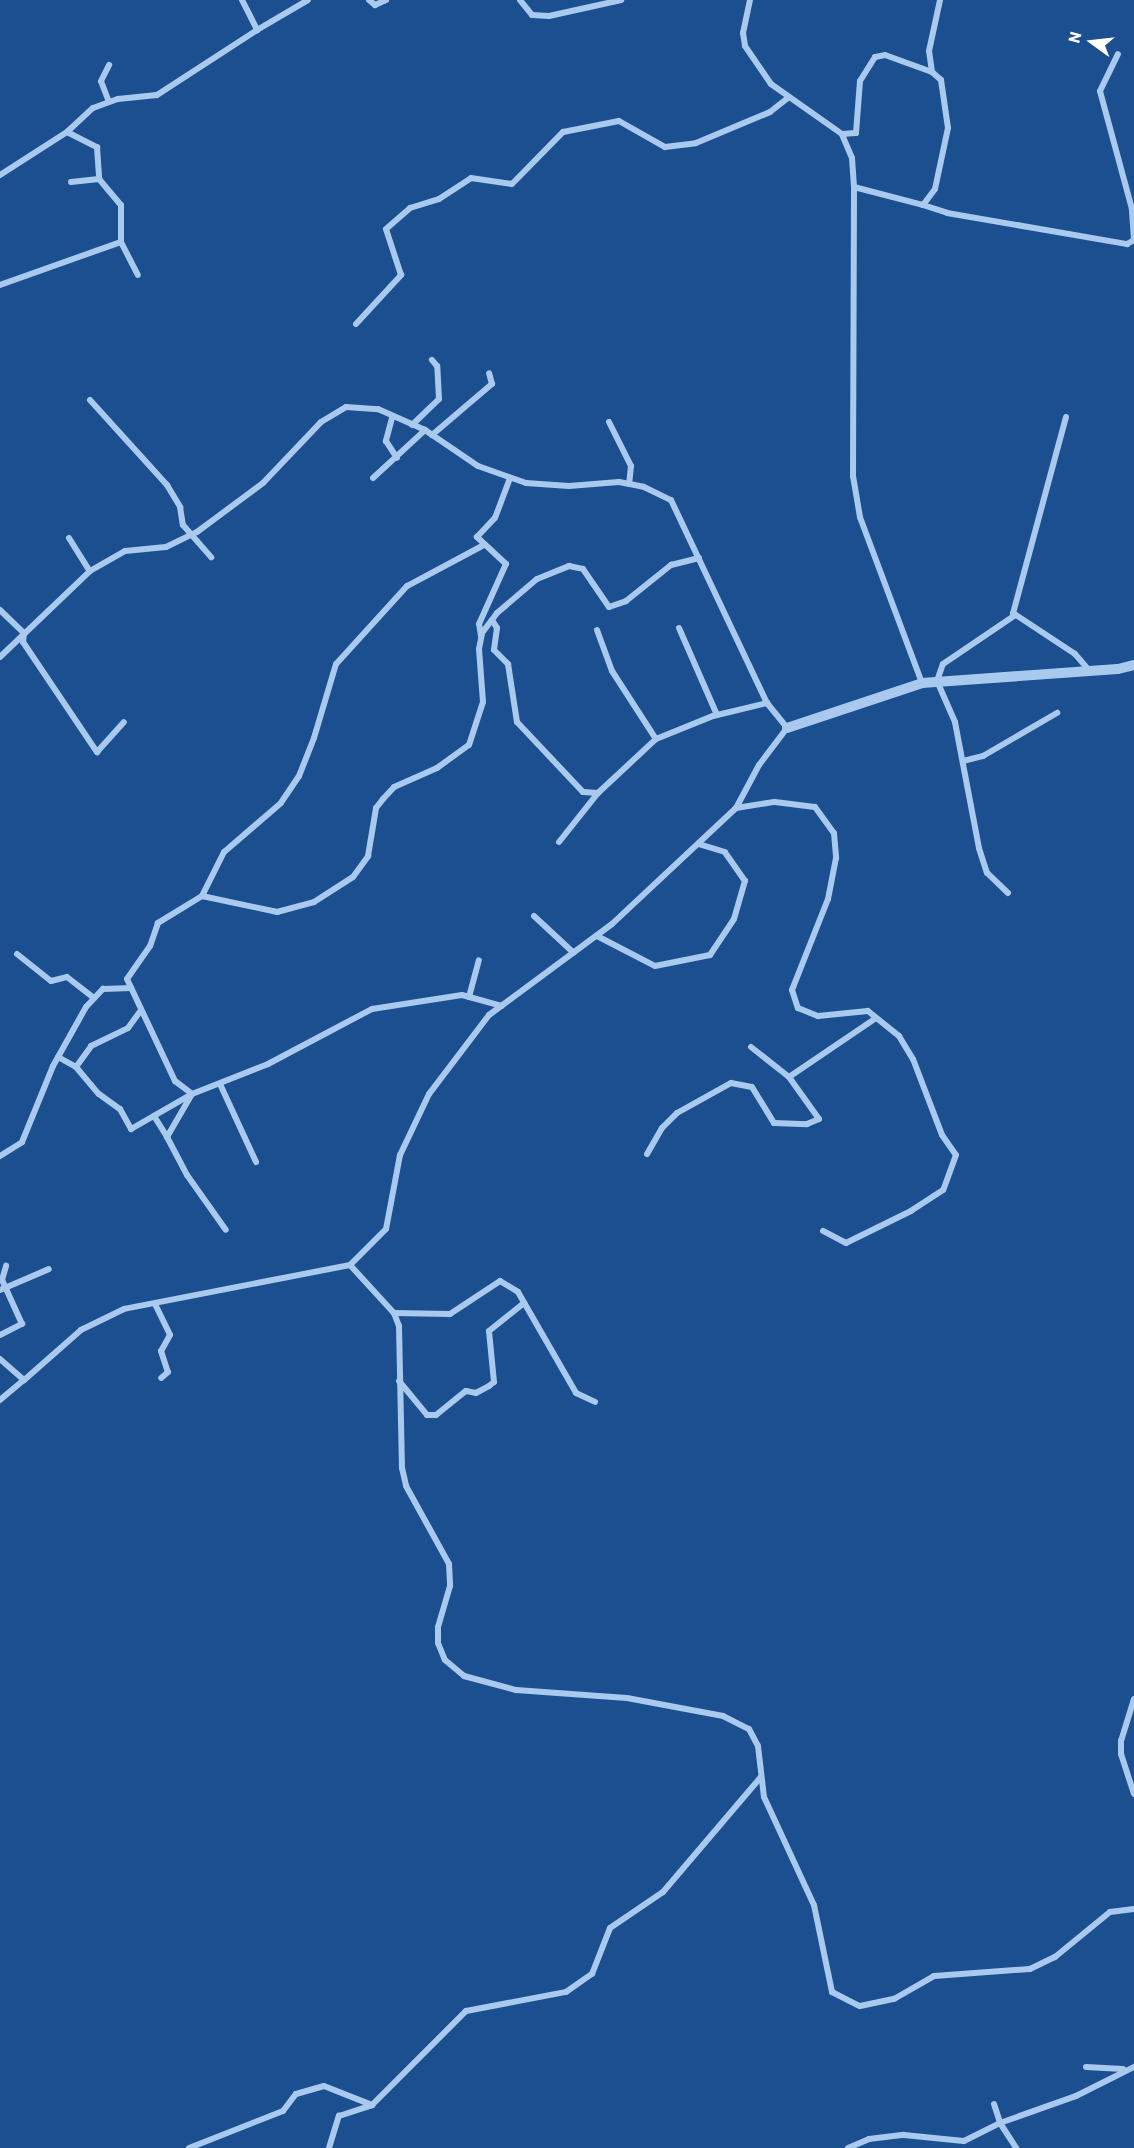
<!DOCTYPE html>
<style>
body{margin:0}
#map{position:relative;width:1134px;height:2148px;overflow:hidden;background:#1b4f8f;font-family:Barlow,sans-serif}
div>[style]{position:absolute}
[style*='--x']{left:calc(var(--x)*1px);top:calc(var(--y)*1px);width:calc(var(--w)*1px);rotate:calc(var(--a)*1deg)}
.minor>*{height:6px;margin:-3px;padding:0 3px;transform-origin:3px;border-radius:3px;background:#a9c9ee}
.tertiary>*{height:10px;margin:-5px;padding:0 5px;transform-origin:5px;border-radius:5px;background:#a9c9ee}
span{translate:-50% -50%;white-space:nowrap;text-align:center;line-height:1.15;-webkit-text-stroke:4.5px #1b4f8f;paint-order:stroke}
.north{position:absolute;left:1062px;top:12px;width:60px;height:60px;-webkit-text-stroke:4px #1b4f8f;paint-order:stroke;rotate:285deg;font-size:16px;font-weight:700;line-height:24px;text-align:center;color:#fff}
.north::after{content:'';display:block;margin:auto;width:21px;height:27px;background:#fff;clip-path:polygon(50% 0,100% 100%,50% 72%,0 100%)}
</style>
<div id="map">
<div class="minor">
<i style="--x:242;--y:0;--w:34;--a:63"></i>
<i style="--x:257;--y:30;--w:59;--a:-30.5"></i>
<i style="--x:369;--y:0;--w:8;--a:40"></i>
<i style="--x:375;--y:5;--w:12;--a:-24"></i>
<i style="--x:520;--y:0;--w:19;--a:51"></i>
<i style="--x:532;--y:15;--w:17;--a:3"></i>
<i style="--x:549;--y:16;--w:74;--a:-12.5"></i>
<i style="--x:750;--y:0;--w:34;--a:102"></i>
<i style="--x:743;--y:33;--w:13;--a:81"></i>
<i style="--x:745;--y:46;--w:46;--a:55.6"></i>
<i style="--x:771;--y:84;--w:87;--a:35.2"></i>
<i style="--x:109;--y:102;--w:22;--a:-111"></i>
<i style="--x:101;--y:81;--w:18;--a:-63"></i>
<i style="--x:67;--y:132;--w:34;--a:27"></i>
<i style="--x:97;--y:147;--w:32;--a:86"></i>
<i style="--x:99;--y:179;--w:34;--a:50"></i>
<i style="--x:121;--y:205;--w:37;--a:90"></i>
<i style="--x:121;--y:242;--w:37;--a:63"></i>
<i style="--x:0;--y:175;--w:80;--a:-32.7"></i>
<i style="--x:67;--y:132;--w:35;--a:-43"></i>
<i style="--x:93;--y:108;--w:27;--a:-20"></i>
<i style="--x:118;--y:99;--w:39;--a:-6"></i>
<i style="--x:157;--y:95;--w:119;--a:-33"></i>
<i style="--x:71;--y:182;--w:28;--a:-6"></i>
<i style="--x:854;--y:187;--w:71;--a:14.6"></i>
<i style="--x:923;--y:205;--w:20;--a:-53"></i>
<i style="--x:935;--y:189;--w:62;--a:-78"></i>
<i style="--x:948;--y:128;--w:49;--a:-98.3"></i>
<i style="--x:941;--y:80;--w:12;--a:-138"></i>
<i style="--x:932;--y:72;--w:21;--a:-98"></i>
<i style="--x:929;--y:51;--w:52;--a:-77.8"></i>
<i style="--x:923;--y:205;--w:25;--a:18"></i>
<i style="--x:947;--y:213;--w:183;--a:9.8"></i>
<i style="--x:1127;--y:244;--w:8;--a:-30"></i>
<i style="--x:1134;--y:240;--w:31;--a:-94"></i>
<i style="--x:1132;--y:209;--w:122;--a:-105.2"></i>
<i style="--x:1100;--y:91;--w:41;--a:-64.1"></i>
<i style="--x:0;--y:285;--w:128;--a:-19.6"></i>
<i style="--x:356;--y:324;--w:67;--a:-47.4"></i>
<i style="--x:401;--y:275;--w:48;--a:-108.1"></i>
<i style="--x:386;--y:229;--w:32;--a:-41"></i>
<i style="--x:410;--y:208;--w:30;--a:-17"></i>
<i style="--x:439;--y:199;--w:38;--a:-33"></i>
<i style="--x:471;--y:178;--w:41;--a:8.3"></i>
<i style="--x:512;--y:184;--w:73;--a:-45.6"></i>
<i style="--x:563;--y:132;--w:57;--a:-11.1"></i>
<i style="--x:619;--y:121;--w:53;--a:29.5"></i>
<i style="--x:665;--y:147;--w:31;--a:-7"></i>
<i style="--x:696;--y:143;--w:80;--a:-22.7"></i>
<i style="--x:770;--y:112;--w:24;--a:-38"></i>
<i style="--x:90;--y:400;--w:115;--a:47.8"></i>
<i style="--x:167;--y:485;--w:26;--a:59"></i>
<i style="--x:180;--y:507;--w:18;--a:81"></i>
<i style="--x:183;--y:525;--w:43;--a:48.8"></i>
<i style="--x:1066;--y:417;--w:203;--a:105.1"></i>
<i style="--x:1013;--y:613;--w:74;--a:33.5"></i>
<i style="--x:1075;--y:654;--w:23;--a:49"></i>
<i style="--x:392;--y:418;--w:24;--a:105"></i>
<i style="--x:386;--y:441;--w:20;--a:57"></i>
<i style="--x:609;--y:422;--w:49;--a:63.4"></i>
<i style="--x:631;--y:466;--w:18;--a:96"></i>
<i style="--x:412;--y:425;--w:37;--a:-44"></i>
<i style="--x:439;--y:399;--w:33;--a:-93"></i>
<i style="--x:437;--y:366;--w:8;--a:-130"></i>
<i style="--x:432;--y:435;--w:79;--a:-40.4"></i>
<i style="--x:492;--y:384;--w:11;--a:-105"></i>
<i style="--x:373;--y:478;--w:71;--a:-42.7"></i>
<i style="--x:69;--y:538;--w:39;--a:58"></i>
<i style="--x:482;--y:546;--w:85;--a:151.9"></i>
<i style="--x:407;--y:586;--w:105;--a:132.3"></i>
<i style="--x:336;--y:664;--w:77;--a:106.6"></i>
<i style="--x:314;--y:738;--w:41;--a:111.5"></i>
<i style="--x:299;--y:776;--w:32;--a:124"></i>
<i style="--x:281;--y:803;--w:75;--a:139.3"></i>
<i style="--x:224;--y:852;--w:49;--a:116.6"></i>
<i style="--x:202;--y:896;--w:52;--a:148.5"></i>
<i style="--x:158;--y:923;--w:24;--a:109"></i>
<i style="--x:150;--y:946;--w:40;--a:124.9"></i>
<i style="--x:127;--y:979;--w:113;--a:64.8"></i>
<i style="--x:175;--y:1081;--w:21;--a:37"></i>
<i style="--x:192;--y:1094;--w:82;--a:-21.5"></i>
<i style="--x:268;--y:1064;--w:118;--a:-27.9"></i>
<i style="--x:372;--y:1009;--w:91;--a:-8.8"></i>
<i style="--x:462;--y:995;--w:41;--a:15.4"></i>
<i style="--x:0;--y:610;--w:33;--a:44"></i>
<i style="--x:24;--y:633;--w:9;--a:96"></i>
<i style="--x:23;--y:642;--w:133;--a:56.1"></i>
<i style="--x:97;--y:752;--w:40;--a:-48"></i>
<i style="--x:492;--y:620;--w:9;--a:58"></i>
<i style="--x:497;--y:628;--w:22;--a:98"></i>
<i style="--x:494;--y:650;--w:20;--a:45"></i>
<i style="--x:508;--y:664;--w:59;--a:81.2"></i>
<i style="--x:517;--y:722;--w:96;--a:46.7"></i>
<i style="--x:583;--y:792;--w:15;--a:4"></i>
<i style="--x:598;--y:793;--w:79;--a:-43"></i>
<i style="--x:656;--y:739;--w:61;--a:-22"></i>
<i style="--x:713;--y:716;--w:56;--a:-13.5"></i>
<i style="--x:679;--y:628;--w:95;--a:66.4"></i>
<i style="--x:597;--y:630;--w:44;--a:69.9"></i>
<i style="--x:612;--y:671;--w:81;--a:57.1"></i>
<i style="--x:481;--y:636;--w:12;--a:-99"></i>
<i style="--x:479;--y:624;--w:66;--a:-65.8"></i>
<i style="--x:506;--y:564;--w:40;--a:-137"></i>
<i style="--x:477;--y:537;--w:26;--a:-47"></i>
<i style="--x:495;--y:518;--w:43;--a:-69.4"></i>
<i style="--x:0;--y:657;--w:124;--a:-43.7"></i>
<i style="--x:90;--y:571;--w:40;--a:-29.7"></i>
<i style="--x:125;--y:551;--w:41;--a:-5.6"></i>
<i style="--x:166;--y:547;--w:34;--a:-26"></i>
<i style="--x:197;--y:532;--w:82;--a:-36.6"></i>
<i style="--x:263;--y:483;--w:84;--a:-46.4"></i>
<i style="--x:321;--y:422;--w:29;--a:-31"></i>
<i style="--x:346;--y:407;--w:32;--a:4"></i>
<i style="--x:378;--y:409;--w:51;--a:24.1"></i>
<i style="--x:425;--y:430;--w:64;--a:34.2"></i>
<i style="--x:478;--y:466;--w:51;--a:19.5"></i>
<i style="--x:526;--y:483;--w:43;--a:4"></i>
<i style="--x:569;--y:486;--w:50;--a:-4.6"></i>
<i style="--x:619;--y:482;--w:25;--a:11"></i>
<i style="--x:644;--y:487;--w:30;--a:26"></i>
<i style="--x:671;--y:500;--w:225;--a:64.7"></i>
<i style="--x:767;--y:703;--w:32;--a:51"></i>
<i style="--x:787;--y:728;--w:46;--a:127.1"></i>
<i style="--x:759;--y:765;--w:49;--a:118.1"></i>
<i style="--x:736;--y:808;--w:170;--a:136.9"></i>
<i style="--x:612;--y:924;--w:153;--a:143.5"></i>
<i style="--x:489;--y:1015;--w:99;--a:127.2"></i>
<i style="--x:429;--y:1094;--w:68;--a:115.4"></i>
<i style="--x:400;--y:1155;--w:75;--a:100.7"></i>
<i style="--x:386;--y:1229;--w:51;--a:135"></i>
<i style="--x:350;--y:1265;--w:230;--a:169"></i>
<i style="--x:124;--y:1309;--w:48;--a:154"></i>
<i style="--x:81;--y:1330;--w:76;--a:138.7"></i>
<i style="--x:24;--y:1380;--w:32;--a:-139"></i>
<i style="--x:922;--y:683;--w:177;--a:-110.5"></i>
<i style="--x:860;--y:517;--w:42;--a:-99.7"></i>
<i style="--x:853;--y:476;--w:289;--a:-89.8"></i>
<i style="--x:854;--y:187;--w:29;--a:-94"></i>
<i style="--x:852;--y:158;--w:26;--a:-113"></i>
<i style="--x:842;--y:134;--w:14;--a:-4"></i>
<i style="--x:856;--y:133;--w:52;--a:-85.6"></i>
<i style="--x:860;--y:81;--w:28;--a:-58"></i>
<i style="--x:875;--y:57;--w:10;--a:-11"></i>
<i style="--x:885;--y:55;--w:50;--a:19.9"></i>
<i style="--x:963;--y:761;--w:21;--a:-14"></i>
<i style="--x:983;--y:756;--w:86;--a:-30.2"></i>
<i style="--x:736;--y:808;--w:39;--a:-9"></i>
<i style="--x:775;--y:802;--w:40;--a:7.1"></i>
<i style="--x:815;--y:807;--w:32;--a:54"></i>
<i style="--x:834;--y:833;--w:25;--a:85"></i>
<i style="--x:836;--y:858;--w:42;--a:101"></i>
<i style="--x:828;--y:899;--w:98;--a:111.6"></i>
<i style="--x:792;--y:990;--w:19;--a:72"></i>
<i style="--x:798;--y:1008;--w:22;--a:22"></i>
<i style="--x:818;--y:1016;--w:50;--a:-5.7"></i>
<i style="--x:868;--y:1011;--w:40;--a:39"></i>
<i style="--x:899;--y:1036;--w:27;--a:59"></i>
<i style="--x:913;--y:1059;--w:81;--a:69.1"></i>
<i style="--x:942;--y:1135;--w:24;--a:55"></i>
<i style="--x:956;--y:1155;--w:37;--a:110"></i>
<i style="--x:943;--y:1190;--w:38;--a:147"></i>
<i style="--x:911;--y:1211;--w:72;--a:153.8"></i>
<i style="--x:846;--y:1243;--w:26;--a:-152"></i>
<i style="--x:559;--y:842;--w:63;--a:-51.5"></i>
<i style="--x:1008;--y:893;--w:29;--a:-136"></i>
<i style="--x:987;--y:873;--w:26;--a:-108"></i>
<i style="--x:979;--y:848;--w:128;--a:-100.8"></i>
<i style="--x:955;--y:722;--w:45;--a:-113.7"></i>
<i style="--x:937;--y:681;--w:18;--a:-71"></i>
<i style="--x:943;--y:664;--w:86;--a:-34.1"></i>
<i style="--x:202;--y:896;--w:77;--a:12"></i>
<i style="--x:277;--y:912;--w:38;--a:-15"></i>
<i style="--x:314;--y:902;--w:46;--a:-32.7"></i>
<i style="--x:353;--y:877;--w:26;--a:-54"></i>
<i style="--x:368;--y:856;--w:49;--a:-80.5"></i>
<i style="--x:376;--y:808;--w:11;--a:-52"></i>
<i style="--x:383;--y:799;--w:16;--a:-47"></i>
<i style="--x:394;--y:787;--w:47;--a:-23.8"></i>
<i style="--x:437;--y:768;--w:39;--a:-36"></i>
<i style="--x:469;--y:745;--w:45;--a:-72"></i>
<i style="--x:483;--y:702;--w:53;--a:-94.3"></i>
<i style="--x:479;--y:649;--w:16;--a:-79"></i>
<i style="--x:482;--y:633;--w:25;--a:-53"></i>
<i style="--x:497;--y:613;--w:52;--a:-40.4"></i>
<i style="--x:537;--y:579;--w:35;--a:-22"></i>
<i style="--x:569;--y:566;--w:14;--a:12"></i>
<i style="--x:583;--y:569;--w:46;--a:55.6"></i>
<i style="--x:609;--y:607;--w:18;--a:-19"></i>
<i style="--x:626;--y:601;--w:58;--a:-38.7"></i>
<i style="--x:671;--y:565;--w:29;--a:-14"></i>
<i style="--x:534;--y:916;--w:54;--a:42.8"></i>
<i style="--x:597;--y:936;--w:65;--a:27.3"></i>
<i style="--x:655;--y:966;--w:56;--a:-11.3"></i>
<i style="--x:710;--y:955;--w:43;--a:-56.3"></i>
<i style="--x:734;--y:919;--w:40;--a:-74"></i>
<i style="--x:745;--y:881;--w:35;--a:-125"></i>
<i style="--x:725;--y:852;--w:28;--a:-163"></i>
<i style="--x:17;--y:954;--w:43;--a:38.5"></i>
<i style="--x:51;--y:981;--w:16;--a:-14"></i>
<i style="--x:67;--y:977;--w:34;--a:38"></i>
<i style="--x:469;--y:997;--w:38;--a:-75"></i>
<i style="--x:751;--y:1047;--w:48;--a:38.3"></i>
<i style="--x:789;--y:1077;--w:105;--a:-34.1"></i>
<i style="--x:58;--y:1057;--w:21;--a:29"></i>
<i style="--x:76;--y:1067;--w:35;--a:50"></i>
<i style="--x:99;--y:1094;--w:26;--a:36"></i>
<i style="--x:120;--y:1109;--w:23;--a:61"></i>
<i style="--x:131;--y:1129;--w:70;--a:-29.8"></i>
<i style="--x:76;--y:1067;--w:26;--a:-54"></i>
<i style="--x:91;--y:1046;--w:41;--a:-25.9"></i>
<i style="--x:128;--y:1028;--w:22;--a:-54"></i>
<i style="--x:220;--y:1084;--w:86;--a:65.2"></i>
<i style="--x:192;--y:1094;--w:50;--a:120.2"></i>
<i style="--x:167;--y:1137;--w:43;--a:62.2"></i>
<i style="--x:187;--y:1175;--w:67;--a:54.7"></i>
<i style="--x:154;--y:1116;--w:25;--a:58"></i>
<i style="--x:647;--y:1154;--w:30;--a:-60"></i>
<i style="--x:662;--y:1128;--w:21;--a:-45"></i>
<i style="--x:677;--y:1113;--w:62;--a:-29.1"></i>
<i style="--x:731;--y:1083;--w:21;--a:11"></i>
<i style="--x:752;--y:1087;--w:42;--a:58.6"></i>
<i style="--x:774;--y:1123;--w:33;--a:2"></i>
<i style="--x:807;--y:1124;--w:13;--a:-23"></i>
<i style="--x:819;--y:1119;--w:52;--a:-125.5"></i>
<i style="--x:0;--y:1156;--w:26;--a:-32"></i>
<i style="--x:22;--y:1142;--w:82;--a:-67.8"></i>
<i style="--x:53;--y:1066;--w:68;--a:-60.8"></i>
<i style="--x:86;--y:1007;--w:25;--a:-47"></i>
<i style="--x:103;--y:989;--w:28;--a:-2"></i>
<i style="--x:350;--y:1265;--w:65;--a:47.5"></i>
<i style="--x:394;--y:1313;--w:14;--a:69"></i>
<i style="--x:399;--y:1326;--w:142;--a:88.8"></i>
<i style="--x:402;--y:1468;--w:18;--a:77"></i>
<i style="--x:406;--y:1486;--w:89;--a:61.1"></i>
<i style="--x:449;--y:1564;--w:22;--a:87"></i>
<i style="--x:450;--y:1586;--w:43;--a:106.3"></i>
<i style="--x:438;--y:1627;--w:16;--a:90"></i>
<i style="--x:438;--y:1643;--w:18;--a:68"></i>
<i style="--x:445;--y:1660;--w:25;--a:40"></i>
<i style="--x:464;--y:1676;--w:54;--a:15.1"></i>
<i style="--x:516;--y:1690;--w:111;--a:4.1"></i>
<i style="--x:627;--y:1698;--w:98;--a:10.6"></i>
<i style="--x:723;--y:1716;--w:29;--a:27"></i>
<i style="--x:749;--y:1729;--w:19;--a:62"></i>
<i style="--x:758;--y:1746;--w:51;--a:83.3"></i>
<i style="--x:764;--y:1797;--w:119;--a:65.2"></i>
<i style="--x:814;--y:1905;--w:89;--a:78.3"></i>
<i style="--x:832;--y:1992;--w:31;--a:27"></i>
<i style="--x:860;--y:2006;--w:35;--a:-12"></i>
<i style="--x:894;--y:1999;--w:46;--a:-29.9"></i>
<i style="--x:934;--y:1976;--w:96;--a:-4.2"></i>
<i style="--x:1030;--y:1969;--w:28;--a:-26"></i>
<i style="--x:1055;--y:1957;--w:71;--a:-39.3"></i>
<i style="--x:1110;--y:1912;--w:24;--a:-7"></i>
<i style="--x:0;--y:1290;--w:53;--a:-23.2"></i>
<i style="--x:155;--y:1304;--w:34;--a:64"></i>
<i style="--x:170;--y:1335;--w:18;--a:119"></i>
<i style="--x:161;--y:1351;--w:22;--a:72"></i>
<i style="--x:168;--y:1372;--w:9;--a:139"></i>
<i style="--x:394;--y:1313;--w:56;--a:1"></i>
<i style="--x:450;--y:1314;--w:60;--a:-33.4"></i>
<i style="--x:500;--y:1281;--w:21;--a:31"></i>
<i style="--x:518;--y:1292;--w:116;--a:60.1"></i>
<i style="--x:576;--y:1393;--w:21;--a:25"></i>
<i style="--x:0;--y:1335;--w:25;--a:-27"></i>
<i style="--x:22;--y:1324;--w:48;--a:-114.4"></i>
<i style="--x:2;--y:1280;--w:15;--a:-74"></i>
<i style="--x:399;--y:1381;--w:44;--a:50.5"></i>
<i style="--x:427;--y:1415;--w:9;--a:0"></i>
<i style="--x:436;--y:1415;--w:38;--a:-39"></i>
<i style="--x:466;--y:1391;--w:10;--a:11"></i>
<i style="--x:476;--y:1393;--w:15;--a:-28"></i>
<i style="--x:489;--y:1386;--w:6;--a:-39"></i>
<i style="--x:494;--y:1382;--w:51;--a:-95.6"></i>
<i style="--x:489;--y:1331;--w:45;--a:-38.7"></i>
<i style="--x:0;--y:1400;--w:31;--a:-40"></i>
<i style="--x:1134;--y:1699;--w:44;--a:107.2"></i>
<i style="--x:1121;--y:1741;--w:13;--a:90"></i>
<i style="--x:1121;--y:1754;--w:42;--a:72"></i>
<i style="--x:1086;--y:2067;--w:37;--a:3"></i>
<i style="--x:994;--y:2104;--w:20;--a:72"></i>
<i style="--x:1000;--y:2123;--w:30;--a:57"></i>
<i style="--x:189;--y:2148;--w:101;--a:-21.5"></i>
<i style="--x:283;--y:2111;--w:21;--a:-53"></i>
<i style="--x:296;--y:2094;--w:29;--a:-16"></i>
<i style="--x:324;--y:2086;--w:52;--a:21.6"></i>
<i style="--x:329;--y:2148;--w:34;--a:-73"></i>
<i style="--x:339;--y:2116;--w:35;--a:-18"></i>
<i style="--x:372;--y:2105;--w:133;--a:-45"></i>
<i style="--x:466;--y:2011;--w:102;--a:-10.8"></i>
<i style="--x:566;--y:1992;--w:32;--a:-35"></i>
<i style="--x:592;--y:1974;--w:49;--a:-68.6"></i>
<i style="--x:610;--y:1928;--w:64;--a:-34.2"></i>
<i style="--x:663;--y:1892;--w:151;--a:-49.6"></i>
<i style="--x:848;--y:2148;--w:23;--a:-23"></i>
<i style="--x:869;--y:2139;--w:35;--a:-7"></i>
<i style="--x:904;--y:2135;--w:60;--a:5.7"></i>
<i style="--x:964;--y:2141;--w:40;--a:-26.6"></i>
<i style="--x:1000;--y:2123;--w:81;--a:-19.6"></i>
<i style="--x:1076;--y:2096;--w:65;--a:-26.6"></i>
</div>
<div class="tertiary">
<i style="--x:787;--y:728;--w:142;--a:-18.4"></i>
<i style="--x:922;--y:683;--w:196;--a:-4.1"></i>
<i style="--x:1118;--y:669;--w:16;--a:-14"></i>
</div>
<div class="north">N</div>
</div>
